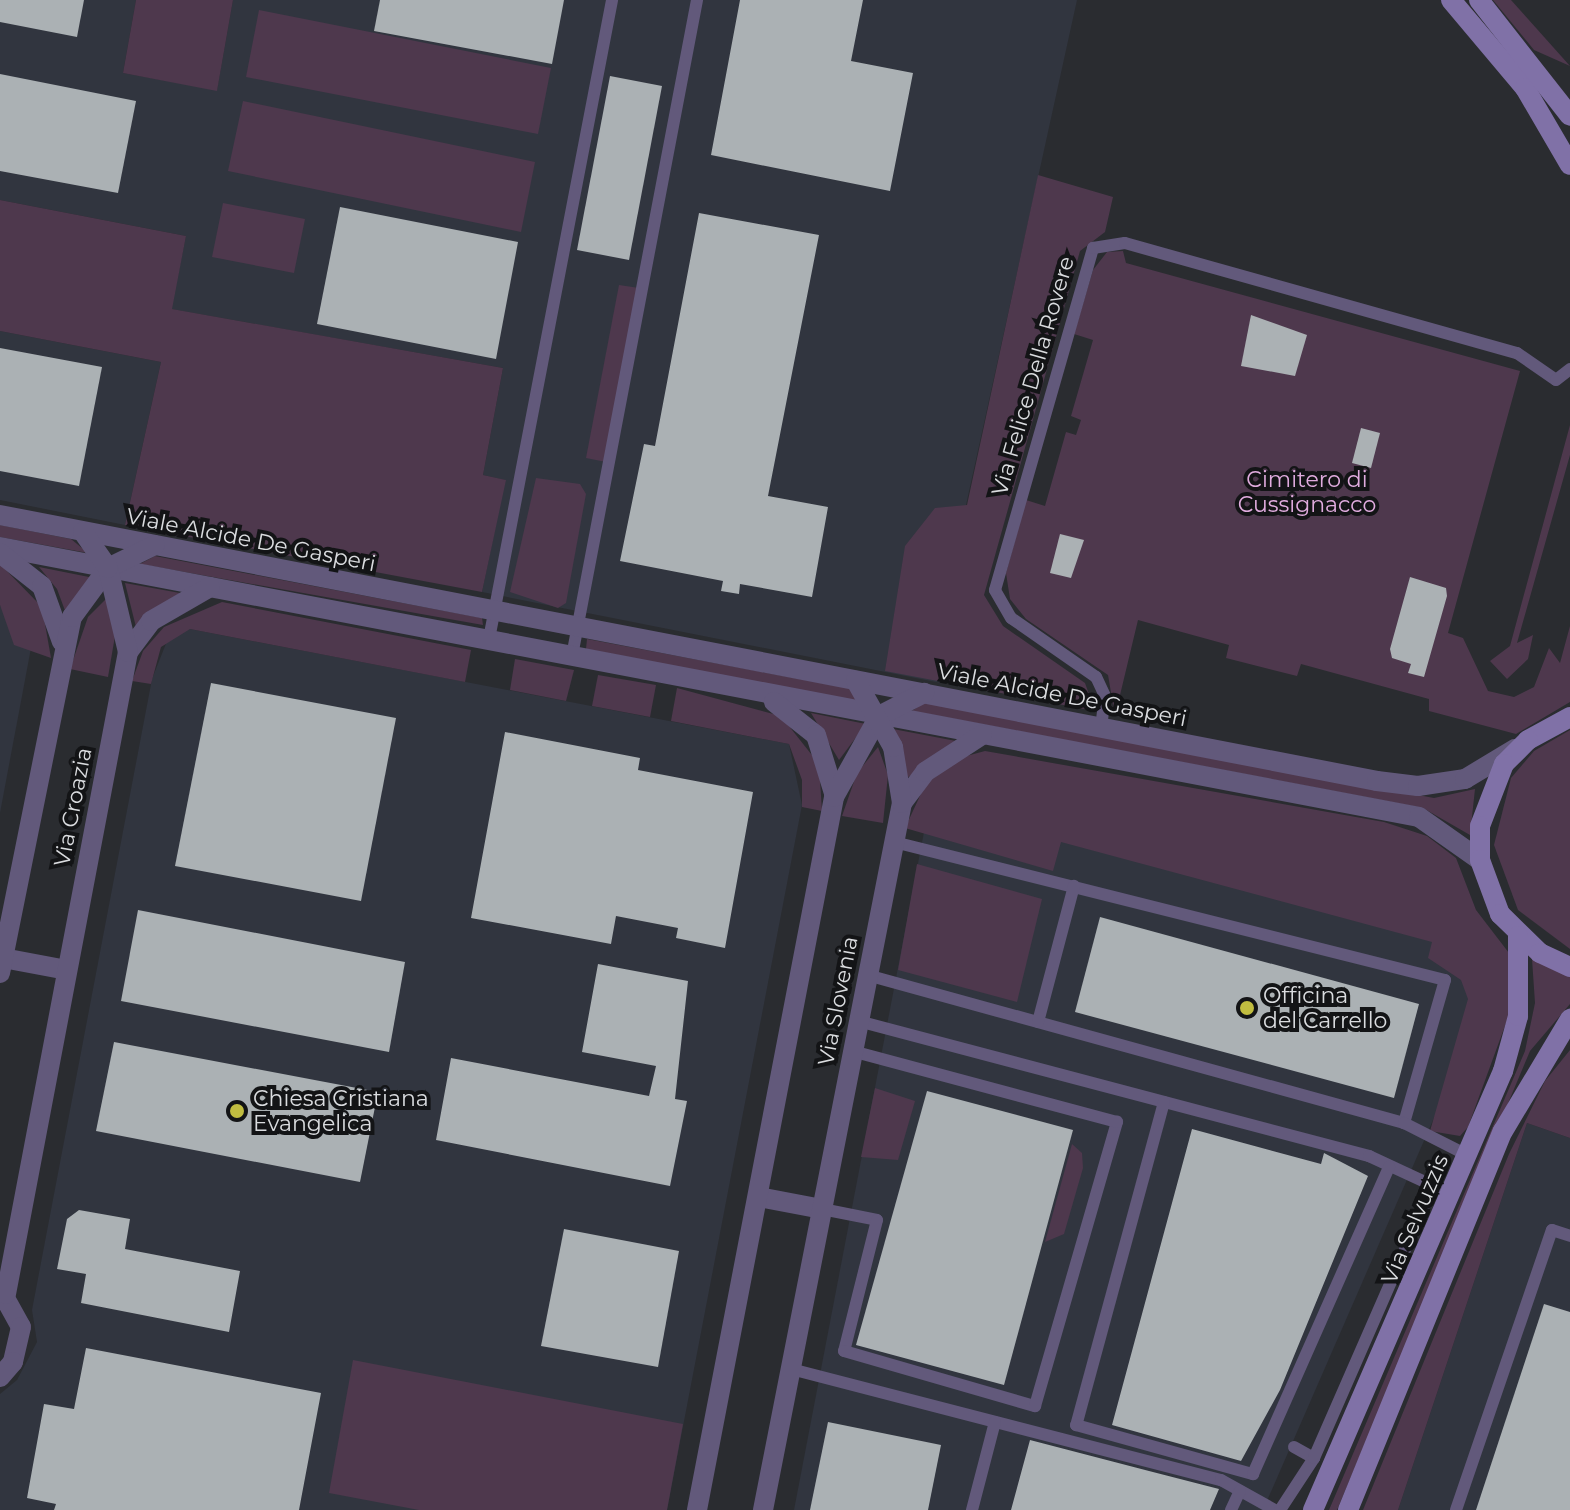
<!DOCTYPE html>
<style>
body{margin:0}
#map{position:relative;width:1570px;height:1510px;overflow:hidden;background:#2a2c30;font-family:Montserrat,sans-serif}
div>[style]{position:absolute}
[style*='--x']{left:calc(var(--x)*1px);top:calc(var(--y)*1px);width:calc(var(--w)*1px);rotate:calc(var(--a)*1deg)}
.built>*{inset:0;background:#31353f}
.green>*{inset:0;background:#4e384d}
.building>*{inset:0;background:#abb1b4}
.lane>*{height:12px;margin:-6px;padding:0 6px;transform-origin:6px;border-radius:6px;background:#62597b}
.street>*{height:20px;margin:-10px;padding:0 10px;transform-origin:10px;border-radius:10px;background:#62597b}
.secondary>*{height:20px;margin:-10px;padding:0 10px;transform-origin:10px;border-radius:10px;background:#8071a7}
.dots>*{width:22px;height:22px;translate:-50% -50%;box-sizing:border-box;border:4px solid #131416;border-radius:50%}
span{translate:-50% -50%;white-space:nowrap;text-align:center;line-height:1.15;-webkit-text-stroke:8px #131416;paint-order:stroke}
.street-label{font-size:22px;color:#dadcdf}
.park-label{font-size:22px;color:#e1acdf}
.poi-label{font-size:22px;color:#dadcdf}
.left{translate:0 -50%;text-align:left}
</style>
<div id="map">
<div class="built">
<i style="clip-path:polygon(0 0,136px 0,123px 73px,217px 90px,233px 0,1077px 0,966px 505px,941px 683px,482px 592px,505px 480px,483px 475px,503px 368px,171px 309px,186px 236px,0 200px)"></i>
<i style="clip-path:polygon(0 331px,161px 362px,125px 525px,0 500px)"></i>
<i style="clip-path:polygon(0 605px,31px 648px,0 813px)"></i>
<i style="clip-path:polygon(190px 629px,789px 744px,802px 805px,667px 1510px,0 1510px,0 1394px,17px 1380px,37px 1342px,32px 1310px,152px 679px,169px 636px)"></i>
<i style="clip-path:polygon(924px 832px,1438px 868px,1498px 971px,1263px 1510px,794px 1510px)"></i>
<i style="clip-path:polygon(1527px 1123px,1570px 1138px,1570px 1510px,1398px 1510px)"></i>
</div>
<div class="green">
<i style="clip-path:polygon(136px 0,233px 0,217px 91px,123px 73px)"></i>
<i style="clip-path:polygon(1493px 0,1511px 0,1570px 66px,1534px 50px)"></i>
<i style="clip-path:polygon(259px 10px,551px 68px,538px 134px,246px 77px)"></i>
<i style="clip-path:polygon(243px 101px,535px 162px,521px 232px,228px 171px)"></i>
<i style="clip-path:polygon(1038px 175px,1113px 197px,1105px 232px,1080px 251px,984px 595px,1003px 626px,1085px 683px,1095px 711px,885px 671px,905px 546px,935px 508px,967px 505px)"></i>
<i style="clip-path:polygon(0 200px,186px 236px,172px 309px,503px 368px,483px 475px,506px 480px,482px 592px,125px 525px,161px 362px,0 331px)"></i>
<i style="clip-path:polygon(223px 203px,305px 219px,294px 273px,212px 257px)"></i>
<i style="clip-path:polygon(1123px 251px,1126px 263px,1520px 371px,1448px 633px,1463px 638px,1488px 691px,1514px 697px,1534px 687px,1549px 648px,1560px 663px,1570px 626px,1570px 702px,1516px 734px,1429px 711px,1429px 699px,1301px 664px,1297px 676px,1226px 658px,1229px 645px,1138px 620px,1115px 716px,1108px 675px,1026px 619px,1010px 599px,1006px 573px,1026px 500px,1045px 506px,1066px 432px,1076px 435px,1081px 420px,1071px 416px,1093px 340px,1074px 334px,1093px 270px,1107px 252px)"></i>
<i style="clip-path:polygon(619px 285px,639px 288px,606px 462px,586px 458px)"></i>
<i style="clip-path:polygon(1570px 425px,1570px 455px,1517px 643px,1533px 635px,1528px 659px,1507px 679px,1490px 661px,1510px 646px)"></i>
<i style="clip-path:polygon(536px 478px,580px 484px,586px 494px,566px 603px,558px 608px,510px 592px)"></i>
<i style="clip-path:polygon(0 525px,71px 539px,88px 553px,0 537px)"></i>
<i style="clip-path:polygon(155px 556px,482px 618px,483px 625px,140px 564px)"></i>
<i style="clip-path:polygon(0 564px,42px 607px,51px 658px,14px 645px,0 605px)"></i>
<i style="clip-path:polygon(39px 567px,94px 578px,67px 616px,57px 589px)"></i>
<i style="clip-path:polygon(125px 583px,180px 593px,136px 627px)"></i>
<i style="clip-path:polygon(106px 599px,115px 636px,108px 677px,70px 669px,88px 617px)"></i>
<i style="clip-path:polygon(222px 602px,471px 650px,465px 682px,190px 629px,161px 647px,151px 684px,132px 681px,143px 651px,164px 627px)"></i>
<i style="clip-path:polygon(587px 639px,853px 689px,862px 702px,586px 649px)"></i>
<i style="clip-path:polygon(515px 659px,574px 670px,566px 701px,510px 690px)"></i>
<i style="clip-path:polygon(598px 675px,656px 685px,650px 717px,592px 706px)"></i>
<i style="clip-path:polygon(677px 688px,781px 716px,819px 764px,822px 811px,802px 807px,802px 780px,789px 744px,671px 721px)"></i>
<i style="clip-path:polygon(925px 702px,1434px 798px,1475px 789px,1470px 835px,1423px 808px,912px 711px)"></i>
<i style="clip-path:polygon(811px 713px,866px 724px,839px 760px)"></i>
<i style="clip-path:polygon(893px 729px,956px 741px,907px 778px)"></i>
<i style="clip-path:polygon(1570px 730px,1570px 949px,1518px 910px,1494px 845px,1511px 778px,1534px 751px)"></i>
<i style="clip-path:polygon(878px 747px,888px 775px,883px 823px,842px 816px,857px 773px)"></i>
<i style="clip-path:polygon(985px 751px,1384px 822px,1427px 836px,1456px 858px,1476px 910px,1509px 953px,1510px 1012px,1468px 1127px,1460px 1136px,1430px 1131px,1468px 999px,1461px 980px,1428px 958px,1432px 942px,1061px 842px,1053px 871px,905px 828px,925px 785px,959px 758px)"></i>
<i style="clip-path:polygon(917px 864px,1042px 899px,1017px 1002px,898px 970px)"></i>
<i style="clip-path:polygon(1532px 959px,1570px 974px,1570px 1004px,1530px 1051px,1337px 1510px,1329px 1510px,1525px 1051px,1535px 1003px)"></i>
<i style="clip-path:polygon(1570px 1050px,1570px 1138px,1527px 1123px,1398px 1510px,1363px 1510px,1509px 1154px,1545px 1081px)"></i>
<i style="clip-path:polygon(875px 1088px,915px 1101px,898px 1160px,861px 1157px)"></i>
<i style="clip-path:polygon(1072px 1144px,1082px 1153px,1083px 1168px,1064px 1234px,1045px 1242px)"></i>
<i style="clip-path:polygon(353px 1360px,683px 1424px,667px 1510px,419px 1510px,329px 1493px)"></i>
</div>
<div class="building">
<i style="clip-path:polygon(0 0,84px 0,77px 37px,0 22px)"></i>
<i style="clip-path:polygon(380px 0,564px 0,552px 64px,374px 31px)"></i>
<i style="clip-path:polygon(740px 0,863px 0,851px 61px,913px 73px,890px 191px,711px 155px)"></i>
<i style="clip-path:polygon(0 74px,136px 101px,118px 193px,0 171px)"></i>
<i style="clip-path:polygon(610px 76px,662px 86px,629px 260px,577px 250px)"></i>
<i style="clip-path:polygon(340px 207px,518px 242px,496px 359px,317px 324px)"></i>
<i style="clip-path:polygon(699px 213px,819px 235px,768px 496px,828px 507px,812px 597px,740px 584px,739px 594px,721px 591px,723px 581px,620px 561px,644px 444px,655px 446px)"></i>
<i style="clip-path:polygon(1251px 315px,1307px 335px,1295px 376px,1241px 366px)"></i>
<i style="clip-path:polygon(0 348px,102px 367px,79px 486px,0 471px)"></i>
<i style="clip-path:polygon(1361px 428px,1380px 433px,1371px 468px,1352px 463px)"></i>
<i style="clip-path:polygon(1060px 534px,1084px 540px,1071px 578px,1050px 573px)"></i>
<i style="clip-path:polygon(1410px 577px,1446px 588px,1447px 596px,1424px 677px,1408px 673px,1411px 664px,1392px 658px,1390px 649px)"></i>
<i style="clip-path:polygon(211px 683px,396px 718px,361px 901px,175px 866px)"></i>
<i style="clip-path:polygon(505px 732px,640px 758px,638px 770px,753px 792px,725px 948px,676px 938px,678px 928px,616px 916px,611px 944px,471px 918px)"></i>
<i style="clip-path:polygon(138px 910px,405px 962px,389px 1052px,121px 1001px)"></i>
<i style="clip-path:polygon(1100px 917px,1419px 1004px,1394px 1098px,1075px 1012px)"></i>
<i style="clip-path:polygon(598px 964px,688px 981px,675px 1099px,687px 1101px,670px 1186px,436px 1140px,451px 1058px,649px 1096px,656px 1066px,582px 1052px)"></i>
<i style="clip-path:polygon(114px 1042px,378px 1092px,360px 1182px,96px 1131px)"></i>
<i style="clip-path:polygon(927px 1091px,1073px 1130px,1004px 1385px,856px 1345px)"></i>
<i style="clip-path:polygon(1192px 1129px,1321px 1164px,1324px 1153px,1368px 1176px,1280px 1390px,1241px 1461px,1112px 1425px)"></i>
<i style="clip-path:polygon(79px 1210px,130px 1219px,125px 1249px,240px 1271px,229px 1332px,81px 1303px,86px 1274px,57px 1269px,67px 1219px)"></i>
<i style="clip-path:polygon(564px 1229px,679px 1251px,658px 1367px,541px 1346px)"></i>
<i style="clip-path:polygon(1544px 1304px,1570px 1312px,1570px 1510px,1476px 1510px)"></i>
<i style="clip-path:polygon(86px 1348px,321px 1393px,299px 1510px,54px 1510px,56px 1504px,27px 1498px,44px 1404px,74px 1409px)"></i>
<i style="clip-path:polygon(828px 1422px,941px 1445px,928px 1510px,810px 1510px)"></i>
<i style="clip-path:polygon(1030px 1440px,1149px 1471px,1219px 1489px,1210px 1510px,1011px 1510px)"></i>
</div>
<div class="lane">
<i style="--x:489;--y:639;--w:651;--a:-79.1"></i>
<i style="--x:572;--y:656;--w:668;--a:-79.21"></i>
<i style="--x:1101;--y:728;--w:32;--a:-83"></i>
<i style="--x:1105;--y:696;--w:21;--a:-115"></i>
<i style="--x:1096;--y:677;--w:103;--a:-145.2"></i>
<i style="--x:1011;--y:618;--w:32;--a:-120"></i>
<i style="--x:995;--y:590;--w:356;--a:-74"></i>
<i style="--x:1093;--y:248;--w:32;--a:-9"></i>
<i style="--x:1125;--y:243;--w:407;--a:15.7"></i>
<i style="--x:1517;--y:353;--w:47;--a:34.7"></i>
<i style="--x:1556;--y:380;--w:18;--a:-38"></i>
<i style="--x:894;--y:842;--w:568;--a:14.06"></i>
<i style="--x:1445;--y:980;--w:149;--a:106"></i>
<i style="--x:867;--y:975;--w:557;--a:15.41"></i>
<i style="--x:1404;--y:1123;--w:71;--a:26.9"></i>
<i style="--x:858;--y:1021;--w:529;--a:14.8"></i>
<i style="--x:1369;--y:1156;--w:90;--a:24.9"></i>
<i style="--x:1038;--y:1022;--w:141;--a:-75.2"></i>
<i style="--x:1164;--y:1102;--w:335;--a:105.2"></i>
<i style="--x:1076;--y:1425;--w:184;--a:15.5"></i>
<i style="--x:1253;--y:1474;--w:336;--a:-66.1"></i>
<i style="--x:822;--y:1209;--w:56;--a:11.3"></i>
<i style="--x:877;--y:1220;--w:135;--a:104.1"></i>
<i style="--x:844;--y:1351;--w:199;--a:16.1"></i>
<i style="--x:1035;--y:1406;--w:296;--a:-73.9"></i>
<i style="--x:1117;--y:1122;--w:274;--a:-165"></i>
<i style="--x:791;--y:1369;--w:444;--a:14.5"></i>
<i style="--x:1221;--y:1480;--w:62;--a:29.1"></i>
<i style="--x:1294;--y:1447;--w:23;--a:29"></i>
<i style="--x:972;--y:1510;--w:91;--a:-75.4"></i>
<i style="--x:1231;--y:1510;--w:21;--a:-65"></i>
<i style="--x:1280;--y:1510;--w:62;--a:-56.8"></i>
<i style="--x:1314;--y:1458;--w:295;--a:-66.4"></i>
<i style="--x:1456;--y:1510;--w:296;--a:-71.1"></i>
<i style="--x:1552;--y:1230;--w:19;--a:18"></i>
</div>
<div class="street">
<i style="--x:0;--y:515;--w:1402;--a:10.93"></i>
<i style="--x:1377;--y:781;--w:41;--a:7"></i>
<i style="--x:1418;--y:786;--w:48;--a:-8.5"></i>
<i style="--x:1465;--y:779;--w:58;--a:-31"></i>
<i style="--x:0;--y:547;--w:1444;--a:10.77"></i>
<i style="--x:1419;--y:817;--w:75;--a:35.2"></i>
<i style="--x:0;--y:553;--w:53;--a:38.2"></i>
<i style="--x:42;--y:586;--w:59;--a:70.3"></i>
<i style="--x:128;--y:652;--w:39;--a:-53"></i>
<i style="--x:151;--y:621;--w:68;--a:-30"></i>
<i style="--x:774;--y:702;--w:53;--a:38.2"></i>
<i style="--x:816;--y:735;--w:61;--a:72.8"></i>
<i style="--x:902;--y:803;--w:39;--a:-53"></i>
<i style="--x:925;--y:772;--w:68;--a:-33"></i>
<i style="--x:3;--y:958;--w:65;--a:10.6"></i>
<i style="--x:0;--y:973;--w:363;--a:-78.6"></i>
<i style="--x:72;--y:617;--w:61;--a:-53.7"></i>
<i style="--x:108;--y:568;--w:52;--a:-26.1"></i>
<i style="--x:759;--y:1197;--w:64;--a:10.8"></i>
<i style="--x:0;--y:1289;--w:43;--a:61.1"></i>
<i style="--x:21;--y:1327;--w:36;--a:103"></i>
<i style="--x:13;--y:1362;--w:20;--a:131"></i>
<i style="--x:6;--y:1294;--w:653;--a:-79.24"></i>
<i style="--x:128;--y:652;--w:86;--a:-103.4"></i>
<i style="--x:108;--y:568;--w:44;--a:-124.8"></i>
<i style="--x:697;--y:1510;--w:726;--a:-79.12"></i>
<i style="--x:834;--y:797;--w:93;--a:-60.9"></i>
<i style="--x:879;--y:716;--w:51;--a:-27.1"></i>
<i style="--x:763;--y:1510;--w:721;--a:-78.88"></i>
<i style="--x:902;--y:803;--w:57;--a:-99.1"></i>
<i style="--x:893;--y:747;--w:76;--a:-119.3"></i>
</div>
<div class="secondary">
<i style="--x:1451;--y:0;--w:115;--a:49.9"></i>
<i style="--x:1525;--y:88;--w:89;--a:59.7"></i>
<i style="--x:1479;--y:0;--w:147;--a:51.9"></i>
<i style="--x:1570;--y:717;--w:48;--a:151.3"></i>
<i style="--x:1528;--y:740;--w:34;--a:135"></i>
<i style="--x:1504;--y:764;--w:66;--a:111.2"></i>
<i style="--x:1480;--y:826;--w:34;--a:90"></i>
<i style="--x:1480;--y:860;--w:58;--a:69.7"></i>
<i style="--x:1500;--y:914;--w:56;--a:44.3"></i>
<i style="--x:1540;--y:953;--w:33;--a:25"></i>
<i style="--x:1313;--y:1510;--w:478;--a:-66.6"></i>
<i style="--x:1503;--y:1071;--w:57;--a:-74.7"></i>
<i style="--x:1518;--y:1016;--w:80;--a:-90"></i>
<i style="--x:1348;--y:1510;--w:409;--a:-67.8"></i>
<i style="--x:1503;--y:1131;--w:131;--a:-59.1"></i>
</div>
<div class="dots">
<i style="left:1247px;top:1008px;background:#c1bd40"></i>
<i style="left:237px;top:1111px;background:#c1bd40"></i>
</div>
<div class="street-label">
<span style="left:1033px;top:376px;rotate:-74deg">Via Felice Della Rovere</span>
<span style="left:251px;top:540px;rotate:11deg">Viale Alcide De Gasperi</span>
<span style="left:1062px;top:695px;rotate:11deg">Viale Alcide De Gasperi</span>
<span style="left:73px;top:807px;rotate:-79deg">Via Croazia</span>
<span style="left:838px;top:1001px;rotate:-79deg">Via Slovenia</span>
<span style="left:1415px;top:1219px;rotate:-67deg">Via Selvuzzis</span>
</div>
<div class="park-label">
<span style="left:1307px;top:492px">Cimitero di<br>Cussignacco</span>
</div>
<div class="poi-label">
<span class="left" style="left:1263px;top:1008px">Officina<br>del Carrello</span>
<span class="left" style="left:253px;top:1111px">Chiesa Cristiana<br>Evangelica</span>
</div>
</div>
